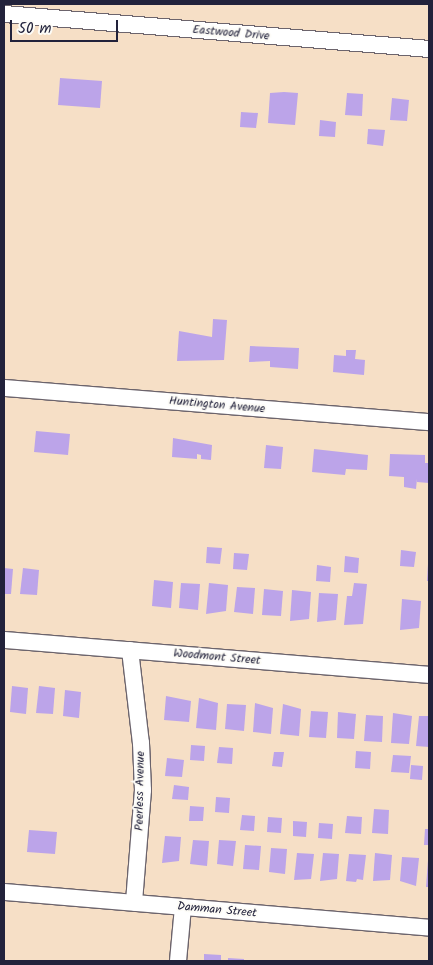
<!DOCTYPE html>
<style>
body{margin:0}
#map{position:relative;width:433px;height:965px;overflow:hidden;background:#f6dfc6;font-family:Kalam,sans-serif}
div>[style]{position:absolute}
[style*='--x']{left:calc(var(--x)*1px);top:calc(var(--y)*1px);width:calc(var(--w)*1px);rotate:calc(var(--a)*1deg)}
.building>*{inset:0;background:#bca4e9}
.roads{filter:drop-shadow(1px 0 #6c646c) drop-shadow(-1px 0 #6c646c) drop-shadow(0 1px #6c646c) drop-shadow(0 -1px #6c646c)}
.street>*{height:16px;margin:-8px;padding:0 8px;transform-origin:8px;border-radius:8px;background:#fff}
span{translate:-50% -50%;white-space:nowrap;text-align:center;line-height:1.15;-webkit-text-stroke:4px #fdfcf7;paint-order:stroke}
.street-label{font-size:12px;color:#22223b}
.frame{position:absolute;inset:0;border:5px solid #22223b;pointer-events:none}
.scale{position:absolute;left:10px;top:20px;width:108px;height:22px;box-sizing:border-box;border:2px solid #22223b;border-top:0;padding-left:6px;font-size:15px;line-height:18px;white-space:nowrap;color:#22223b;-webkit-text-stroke:4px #fdfcf7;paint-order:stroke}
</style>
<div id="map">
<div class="building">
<i style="clip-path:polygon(60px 78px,102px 81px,100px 108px,58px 105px)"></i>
<i style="clip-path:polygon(284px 92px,298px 93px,295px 125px,268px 123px,270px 93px)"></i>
<i style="clip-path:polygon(347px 93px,363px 94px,362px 116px,345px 115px)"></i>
<i style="clip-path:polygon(392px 98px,409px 100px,407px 121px,390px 120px)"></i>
<i style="clip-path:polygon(241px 112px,258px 113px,256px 128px,240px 127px)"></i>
<i style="clip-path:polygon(320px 120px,336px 122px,335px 137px,319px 136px)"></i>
<i style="clip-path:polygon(368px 129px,385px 130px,383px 146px,367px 144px)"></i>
<i style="clip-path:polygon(213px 319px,227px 320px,224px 360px,177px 361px,179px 331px,212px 337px)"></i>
<i style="clip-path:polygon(250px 346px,299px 348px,298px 369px,270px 367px,270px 361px,249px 362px)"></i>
<i style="clip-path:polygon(346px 350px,356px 350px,355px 359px,365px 360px,364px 375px,333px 372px,334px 355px,346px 356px)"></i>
<i style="clip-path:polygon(36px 431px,70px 434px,68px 455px,34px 452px)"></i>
<i style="clip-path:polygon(173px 438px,212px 445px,211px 460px,201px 459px,201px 455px,197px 454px,197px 459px,172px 457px)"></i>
<i style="clip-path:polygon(266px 445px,283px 447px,281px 469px,264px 468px)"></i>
<i style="clip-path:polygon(314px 449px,368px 455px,367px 470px,346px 469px,345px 475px,312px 472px)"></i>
<i style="clip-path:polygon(390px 454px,425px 455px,425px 463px,429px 463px,429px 483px,417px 482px,417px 479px,416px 489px,404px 487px,404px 477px,389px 476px)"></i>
<i style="clip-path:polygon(207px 547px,222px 548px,220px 564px,206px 563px)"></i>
<i style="clip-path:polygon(401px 550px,416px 552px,414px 567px,400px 566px)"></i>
<i style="clip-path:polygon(234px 553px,249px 554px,247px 570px,233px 569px)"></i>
<i style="clip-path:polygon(345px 556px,359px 558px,358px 573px,344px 572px)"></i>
<i style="clip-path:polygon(428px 564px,429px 564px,429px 581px,427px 581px)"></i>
<i style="clip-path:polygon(317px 565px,331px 567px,330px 582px,316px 581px)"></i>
<i style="clip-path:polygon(4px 568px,13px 569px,11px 594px,4px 594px)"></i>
<i style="clip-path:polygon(23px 568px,39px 570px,37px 595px,20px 594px)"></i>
<i style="clip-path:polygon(154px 580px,173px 582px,171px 608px,152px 606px)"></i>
<i style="clip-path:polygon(181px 583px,200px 584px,198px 610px,179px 608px)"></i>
<i style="clip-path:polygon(209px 583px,228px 585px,226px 611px,206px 614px)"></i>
<i style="clip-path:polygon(354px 583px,367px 584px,363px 624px,344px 625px,347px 596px,352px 596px)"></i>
<i style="clip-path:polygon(237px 587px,255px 588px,253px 614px,234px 612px)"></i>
<i style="clip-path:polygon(264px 589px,283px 591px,281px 616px,262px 615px)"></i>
<i style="clip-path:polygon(292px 590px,311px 592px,309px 619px,290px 621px)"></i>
<i style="clip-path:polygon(319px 593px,338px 594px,336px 620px,317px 622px)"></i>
<i style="clip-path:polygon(402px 599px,421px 601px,419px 628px,400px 630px)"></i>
<i style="clip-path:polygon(12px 686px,28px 688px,26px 714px,10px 712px)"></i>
<i style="clip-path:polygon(39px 686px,55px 688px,53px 714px,36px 713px)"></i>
<i style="clip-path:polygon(65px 690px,81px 692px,79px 718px,63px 716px)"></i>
<i style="clip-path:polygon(166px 696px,191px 701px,189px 722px,164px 720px)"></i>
<i style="clip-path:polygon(199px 698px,218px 703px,216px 730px,196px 728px)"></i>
<i style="clip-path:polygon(255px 703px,273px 708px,271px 734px,253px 732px)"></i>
<i style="clip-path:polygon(227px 704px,246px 705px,244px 731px,225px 729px)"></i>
<i style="clip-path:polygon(283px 704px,301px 709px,299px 736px,280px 734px)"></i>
<i style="clip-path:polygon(311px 711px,328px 712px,326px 738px,309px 737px)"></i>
<i style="clip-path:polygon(338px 712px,356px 714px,354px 739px,337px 738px)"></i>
<i style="clip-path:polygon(393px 713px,412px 716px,409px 744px,391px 743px)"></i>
<i style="clip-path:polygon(366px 715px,383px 716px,382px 742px,364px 741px)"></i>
<i style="clip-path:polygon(419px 716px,428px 716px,429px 720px,429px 747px,416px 746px)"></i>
<i style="clip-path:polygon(191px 745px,205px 746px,204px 761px,190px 760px)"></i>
<i style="clip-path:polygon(219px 747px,233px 748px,232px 764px,217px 763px)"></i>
<i style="clip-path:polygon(356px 751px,371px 752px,370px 769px,355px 768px)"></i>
<i style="clip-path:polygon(274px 752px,284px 752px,282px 767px,272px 766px)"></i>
<i style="clip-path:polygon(393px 755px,411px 756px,409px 773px,391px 772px)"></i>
<i style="clip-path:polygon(167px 758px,184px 760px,182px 777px,165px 776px)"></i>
<i style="clip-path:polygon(411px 765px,423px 766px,422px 780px,410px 779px)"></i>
<i style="clip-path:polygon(174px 785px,189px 787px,188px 800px,172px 799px)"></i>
<i style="clip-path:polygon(216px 797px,230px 798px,229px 813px,215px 812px)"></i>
<i style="clip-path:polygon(190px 806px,204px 807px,203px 821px,189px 821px)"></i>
<i style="clip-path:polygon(374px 809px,389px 810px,388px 834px,372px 833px)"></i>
<i style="clip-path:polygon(242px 815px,255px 816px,254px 831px,240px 830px)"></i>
<i style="clip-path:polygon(347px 816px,362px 817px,361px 834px,345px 833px)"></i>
<i style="clip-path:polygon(268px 817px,282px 818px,281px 833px,267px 832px)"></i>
<i style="clip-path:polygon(293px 821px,307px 822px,306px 837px,293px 836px)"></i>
<i style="clip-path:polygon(319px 823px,333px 824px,332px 839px,318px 838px)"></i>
<i style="clip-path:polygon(425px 829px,429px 829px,429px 845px,424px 845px)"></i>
<i style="clip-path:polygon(29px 830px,57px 832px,55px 854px,27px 852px)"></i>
<i style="clip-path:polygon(165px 836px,181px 837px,179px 861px,162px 863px)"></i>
<i style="clip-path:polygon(193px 840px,209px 841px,207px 866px,190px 864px)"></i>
<i style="clip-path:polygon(219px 840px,236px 841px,233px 866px,217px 864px)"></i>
<i style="clip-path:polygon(245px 845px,261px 846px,259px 870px,243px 869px)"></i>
<i style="clip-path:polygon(271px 848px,287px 849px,285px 874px,269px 872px)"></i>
<i style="clip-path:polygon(297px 853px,314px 854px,311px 879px,294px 880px)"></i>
<i style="clip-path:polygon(323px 853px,339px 854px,337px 879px,320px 881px)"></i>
<i style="clip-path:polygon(375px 853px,392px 855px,390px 880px,373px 881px)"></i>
<i style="clip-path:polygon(349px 854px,366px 855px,363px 880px,357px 879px,356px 882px,346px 881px)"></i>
<i style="clip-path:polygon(402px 857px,419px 858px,416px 886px,400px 881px)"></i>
<i style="clip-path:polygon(428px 860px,429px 860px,429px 887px,426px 887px)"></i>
<i style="clip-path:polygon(204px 954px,221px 955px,221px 961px,204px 961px)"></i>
<i style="clip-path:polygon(228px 958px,244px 959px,244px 961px,228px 961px)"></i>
</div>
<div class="roads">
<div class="street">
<i style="--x:4;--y:14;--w:426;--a:4.7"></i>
<i style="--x:4;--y:388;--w:426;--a:4.6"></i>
<i style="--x:4;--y:640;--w:426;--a:4.7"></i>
<i style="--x:130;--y:650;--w:94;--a:83.3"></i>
<i style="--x:141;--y:743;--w:47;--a:87.6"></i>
<i style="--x:143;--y:790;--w:113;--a:94.6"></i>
<i style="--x:4;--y:892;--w:427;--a:4.8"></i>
<i style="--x:178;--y:961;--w:54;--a:-84.7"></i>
</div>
</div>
<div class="street-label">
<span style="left:231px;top:33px;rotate:5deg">Eastwood Drive</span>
<span style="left:217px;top:405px;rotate:5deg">Huntington Avenue</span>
<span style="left:217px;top:657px;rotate:5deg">Woodmont Street</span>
<span style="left:140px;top:791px;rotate:-89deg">Peerless Avenue</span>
<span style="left:217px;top:910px;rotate:5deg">Damman Street</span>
</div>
<div class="frame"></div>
<div class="scale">50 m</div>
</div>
